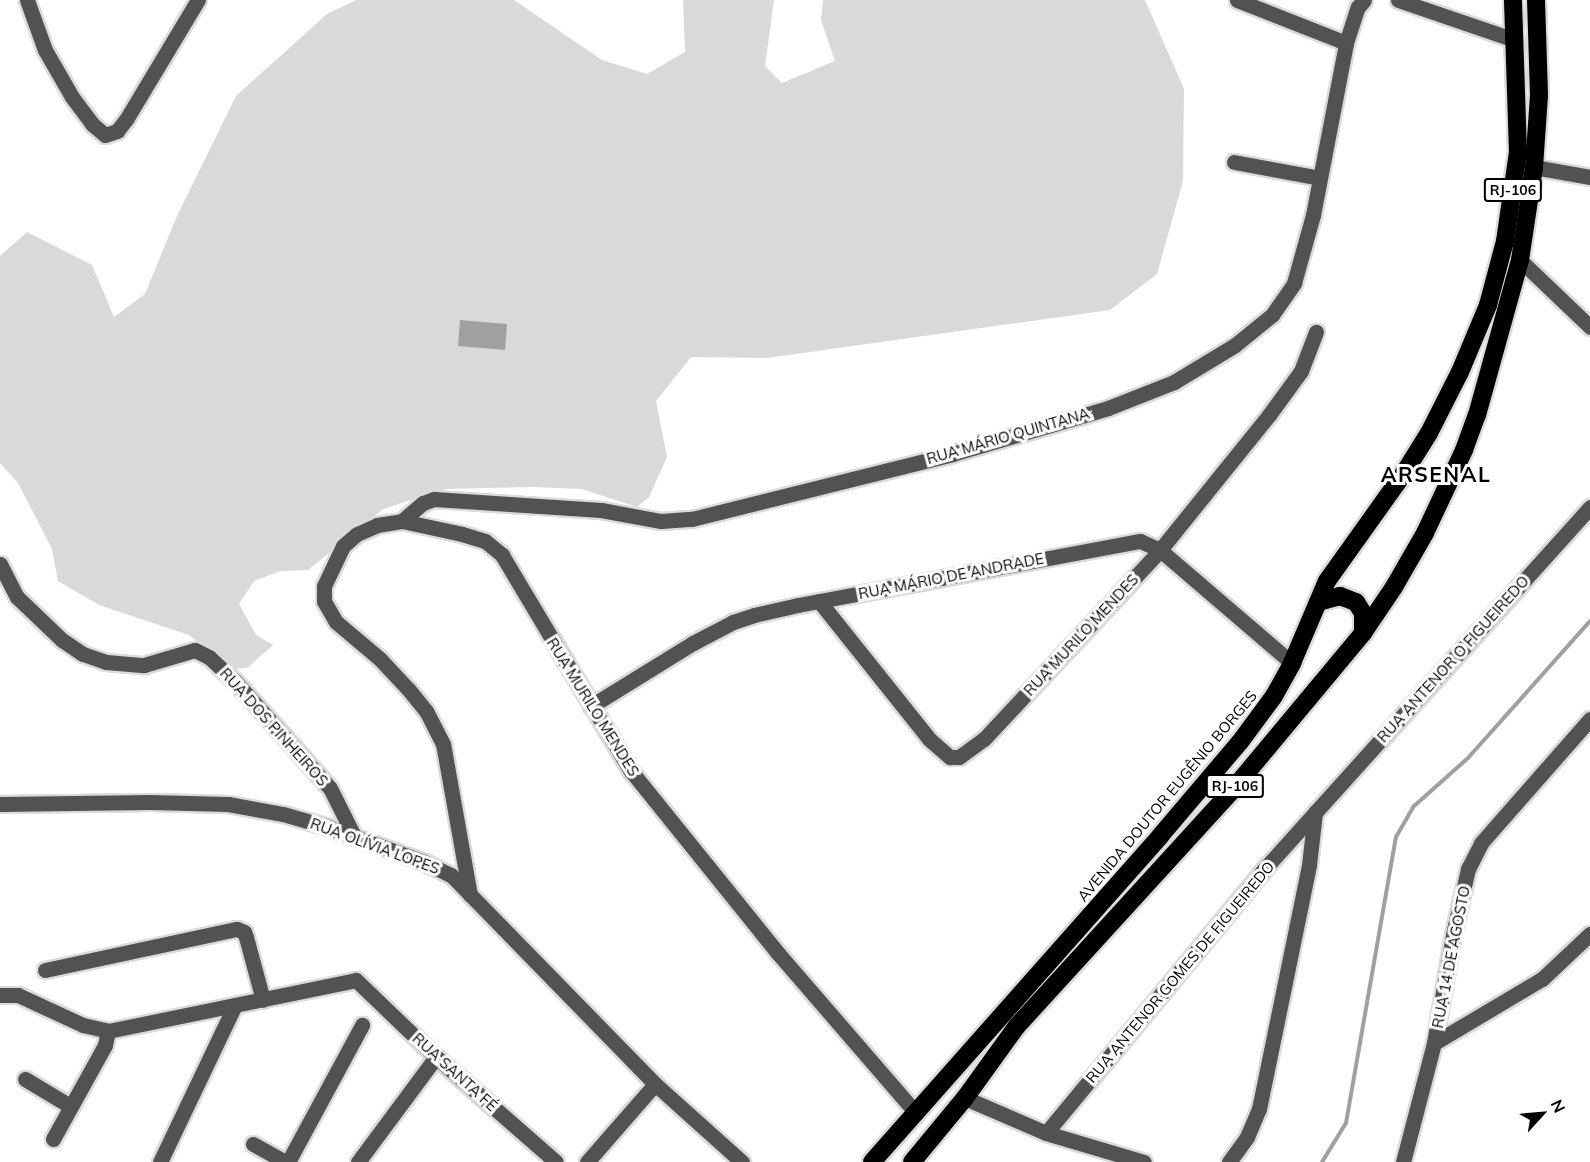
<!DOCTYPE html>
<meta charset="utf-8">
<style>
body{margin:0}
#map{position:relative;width:1590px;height:1162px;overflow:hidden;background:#fff;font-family:Mulish,sans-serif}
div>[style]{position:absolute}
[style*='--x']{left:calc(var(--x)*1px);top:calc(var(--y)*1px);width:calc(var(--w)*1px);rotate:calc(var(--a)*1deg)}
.green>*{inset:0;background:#d9d9d9}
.water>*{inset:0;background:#a0a0a0}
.stream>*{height:4px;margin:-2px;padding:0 2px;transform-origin:2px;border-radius:2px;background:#a0a0a0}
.roads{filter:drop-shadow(2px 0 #dbdbdb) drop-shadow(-2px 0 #dbdbdb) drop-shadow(0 2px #dbdbdb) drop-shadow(0 -2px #dbdbdb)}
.minor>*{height:15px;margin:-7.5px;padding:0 7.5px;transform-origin:7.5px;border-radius:7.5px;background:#525252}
.highway>*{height:18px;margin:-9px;padding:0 9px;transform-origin:9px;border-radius:9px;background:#000}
span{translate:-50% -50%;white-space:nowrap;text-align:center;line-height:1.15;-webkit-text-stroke:6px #fff;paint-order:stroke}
.shield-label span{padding:2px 4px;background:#fff;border:2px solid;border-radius:4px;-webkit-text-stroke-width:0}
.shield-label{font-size:14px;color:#000;font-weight:700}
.street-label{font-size:15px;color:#000}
.district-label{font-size:21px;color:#000;font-weight:700;letter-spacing:1.5px}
.north{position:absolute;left:1512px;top:1084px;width:60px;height:60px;-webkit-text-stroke:4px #fff;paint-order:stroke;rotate:64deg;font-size:16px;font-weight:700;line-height:24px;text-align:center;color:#000}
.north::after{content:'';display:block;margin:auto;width:21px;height:27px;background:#000;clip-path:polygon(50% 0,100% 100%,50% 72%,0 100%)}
</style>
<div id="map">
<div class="green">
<i style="clip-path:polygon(356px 0,514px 0,602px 60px,647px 74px,685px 52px,683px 0,774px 0,765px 66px,782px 83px,835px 61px,821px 20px,823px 0,1145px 0,1184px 89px,1183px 181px,1157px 274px,1110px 310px,767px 358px,691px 357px,656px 401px,667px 457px,649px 497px,637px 507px,582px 489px,533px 487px,446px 489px,383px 509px,308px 570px,280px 571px,254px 581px,239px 604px,256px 635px,273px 645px,247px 668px,231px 669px,189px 635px,99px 605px,58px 581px,52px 549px,18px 483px,0 463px,0 256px,27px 232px,92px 265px,114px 317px,145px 294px,177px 216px,236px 96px,327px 14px)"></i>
</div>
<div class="water">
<i style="clip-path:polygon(460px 320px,507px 324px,505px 350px,458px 346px)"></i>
</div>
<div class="stream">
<i style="--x:1322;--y:1162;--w:46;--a:-58.4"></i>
<i style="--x:1346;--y:1123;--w:290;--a:-80.1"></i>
<i style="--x:1396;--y:837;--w:34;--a:-60"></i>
<i style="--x:1413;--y:807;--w:74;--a:-41.7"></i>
<i style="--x:1468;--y:758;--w:183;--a:-48.3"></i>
</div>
<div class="roads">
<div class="minor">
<i style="--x:27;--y:0;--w:53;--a:70.2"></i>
<i style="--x:45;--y:50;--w:54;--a:60.1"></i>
<i style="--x:72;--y:97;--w:34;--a:53"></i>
<i style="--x:92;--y:124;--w:17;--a:40"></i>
<i style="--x:105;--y:135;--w:13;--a:-18"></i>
<i style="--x:117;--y:131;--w:16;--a:-52"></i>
<i style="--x:127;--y:118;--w:138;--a:-59"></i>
<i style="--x:1237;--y:0;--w:117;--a:21.5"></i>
<i style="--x:1398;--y:0;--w:124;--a:18.9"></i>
<i style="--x:1234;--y:162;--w:87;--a:10.5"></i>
<i style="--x:1534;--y:167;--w:57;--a:10.1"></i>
<i style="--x:1520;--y:260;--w:97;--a:43.7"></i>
<i style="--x:402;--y:521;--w:28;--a:-41"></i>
<i style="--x:423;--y:503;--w:12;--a:-20"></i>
<i style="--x:434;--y:499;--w:167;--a:3.8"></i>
<i style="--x:601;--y:510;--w:61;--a:10.4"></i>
<i style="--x:661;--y:521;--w:31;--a:-4"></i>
<i style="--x:692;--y:519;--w:268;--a:-14"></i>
<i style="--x:952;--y:454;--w:163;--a:-16.4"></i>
<i style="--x:1108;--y:408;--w:71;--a:-21.5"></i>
<i style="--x:1174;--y:382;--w:71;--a:-31.2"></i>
<i style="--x:1235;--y:345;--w:48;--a:-39"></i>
<i style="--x:1272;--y:315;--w:39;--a:-55"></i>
<i style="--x:1294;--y:283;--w:71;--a:-74.4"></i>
<i style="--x:1313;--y:215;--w:175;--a:-79.1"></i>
<i style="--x:1346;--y:43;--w:38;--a:-72"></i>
<i style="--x:1358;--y:7;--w:9;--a:-49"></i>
<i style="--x:0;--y:564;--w:37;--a:63"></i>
<i style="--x:17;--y:597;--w:62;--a:43.7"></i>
<i style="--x:62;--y:640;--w:25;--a:34"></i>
<i style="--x:83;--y:654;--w:24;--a:19"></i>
<i style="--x:106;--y:662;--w:38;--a:5"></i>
<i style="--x:144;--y:665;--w:53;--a:-16.4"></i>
<i style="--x:195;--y:650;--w:16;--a:27"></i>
<i style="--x:209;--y:657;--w:34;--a:43"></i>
<i style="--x:234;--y:680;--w:144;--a:48.4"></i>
<i style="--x:330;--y:788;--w:54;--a:63.4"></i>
<i style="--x:819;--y:601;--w:176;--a:51.4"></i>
<i style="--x:929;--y:739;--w:28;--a:41"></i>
<i style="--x:950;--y:757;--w:9;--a:0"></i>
<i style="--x:959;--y:757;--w:31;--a:-36"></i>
<i style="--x:984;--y:739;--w:258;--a:-47"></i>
<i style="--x:1160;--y:550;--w:174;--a:-51.1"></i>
<i style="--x:1269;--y:415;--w:54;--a:-54"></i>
<i style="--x:1301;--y:371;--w:42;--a:-69"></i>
<i style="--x:591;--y:706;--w:120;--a:-31.7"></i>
<i style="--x:693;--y:643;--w:45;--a:-27.7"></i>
<i style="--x:733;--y:622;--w:22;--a:-18"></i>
<i style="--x:754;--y:615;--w:45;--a:-12.8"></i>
<i style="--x:798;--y:605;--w:348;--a:-10.6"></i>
<i style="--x:1140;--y:541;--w:22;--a:24"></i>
<i style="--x:1160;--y:550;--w:174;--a:40.6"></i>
<i style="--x:0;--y:804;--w:149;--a:-0.8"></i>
<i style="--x:149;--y:802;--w:79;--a:1.5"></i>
<i style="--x:228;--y:804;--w:56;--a:10.3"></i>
<i style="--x:283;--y:814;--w:47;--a:16.1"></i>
<i style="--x:328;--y:827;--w:102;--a:20"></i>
<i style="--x:424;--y:862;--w:30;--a:26"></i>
<i style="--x:451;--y:875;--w:292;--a:45.7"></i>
<i style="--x:655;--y:1084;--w:117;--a:41.9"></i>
<i style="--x:470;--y:895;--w:153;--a:-100.1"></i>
<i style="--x:443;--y:744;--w:37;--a:-117"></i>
<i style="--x:426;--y:711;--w:28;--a:-129"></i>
<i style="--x:408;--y:689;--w:41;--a:-133"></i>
<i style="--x:380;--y:659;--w:57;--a:-139.9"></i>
<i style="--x:336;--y:622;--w:24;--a:-120"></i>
<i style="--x:324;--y:601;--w:15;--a:-90"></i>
<i style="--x:324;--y:586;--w:44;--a:-64.6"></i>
<i style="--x:343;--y:546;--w:18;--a:-41"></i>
<i style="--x:357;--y:534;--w:22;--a:-24"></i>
<i style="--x:377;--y:525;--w:25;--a:-9"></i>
<i style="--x:402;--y:521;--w:61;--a:12.2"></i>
<i style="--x:462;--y:534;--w:24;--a:17"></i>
<i style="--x:485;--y:541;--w:22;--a:39"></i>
<i style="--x:502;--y:555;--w:252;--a:59.2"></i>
<i style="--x:631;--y:771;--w:233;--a:51.1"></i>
<i style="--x:777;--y:952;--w:213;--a:49.2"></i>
<i style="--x:45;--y:970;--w:196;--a:-12.1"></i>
<i style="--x:237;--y:929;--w:8;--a:23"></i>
<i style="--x:244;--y:932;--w:5;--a:68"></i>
<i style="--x:246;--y:937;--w:65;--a:74.9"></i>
<i style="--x:0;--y:995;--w:18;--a:0"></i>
<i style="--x:18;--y:995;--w:72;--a:24.8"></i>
<i style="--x:83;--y:1025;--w:26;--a:13"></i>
<i style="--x:108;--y:1031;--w:253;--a:-11.6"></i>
<i style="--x:356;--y:980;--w:111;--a:43.9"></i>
<i style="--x:436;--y:1057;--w:159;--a:41.2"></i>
<i style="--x:1434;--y:1043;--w:126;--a:-30.7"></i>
<i style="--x:1542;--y:979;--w:66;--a:-43.2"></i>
<i style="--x:25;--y:1079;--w:52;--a:31"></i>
<i style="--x:965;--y:1098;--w:88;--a:23.4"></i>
<i style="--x:1046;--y:1133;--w:102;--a:16.5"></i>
<i style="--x:1046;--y:1133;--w:347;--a:-50.4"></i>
<i style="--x:1267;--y:866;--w:483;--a:-48"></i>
<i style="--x:53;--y:1139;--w:107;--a:-61"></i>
<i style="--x:105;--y:1045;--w:14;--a:-78"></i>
<i style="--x:253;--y:1144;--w:37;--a:29"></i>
<i style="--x:160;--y:1162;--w:174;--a:-64.5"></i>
<i style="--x:288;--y:1162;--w:156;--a:-61.6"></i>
<i style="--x:358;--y:1162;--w:131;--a:-53.4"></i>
<i style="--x:587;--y:1162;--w:103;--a:-48.9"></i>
<i style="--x:1229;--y:1162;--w:31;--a:-54"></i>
<i style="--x:1247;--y:1137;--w:30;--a:-67"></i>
<i style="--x:1259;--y:1109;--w:249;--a:-78.4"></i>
<i style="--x:1309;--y:865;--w:53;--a:-83.5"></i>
<i style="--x:1403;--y:1162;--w:123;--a:-75.4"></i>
<i style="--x:1434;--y:1043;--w:115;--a:-80"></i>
<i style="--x:1454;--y:930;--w:63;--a:-77.1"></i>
<i style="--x:1468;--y:869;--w:29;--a:-63"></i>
<i style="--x:1481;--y:843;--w:165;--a:-48.7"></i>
</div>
<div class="highway">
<i style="--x:1318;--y:602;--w:23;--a:-15"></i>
<i style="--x:1340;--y:596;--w:17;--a:21"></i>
<i style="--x:1356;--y:602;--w:13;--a:58"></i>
<i style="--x:1363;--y:613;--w:20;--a:90"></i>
<i style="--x:872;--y:1162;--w:436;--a:-48.5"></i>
<i style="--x:1161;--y:835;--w:122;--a:-49.7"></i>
<i style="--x:1240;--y:742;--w:57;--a:-53.5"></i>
<i style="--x:1274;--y:696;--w:38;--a:-61"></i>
<i style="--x:1292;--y:663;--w:89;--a:-66.9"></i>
<i style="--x:1327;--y:581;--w:133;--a:-54.5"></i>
<i style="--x:1404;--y:473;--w:47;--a:-58"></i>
<i style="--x:1429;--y:433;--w:68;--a:-63.1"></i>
<i style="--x:1460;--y:372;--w:73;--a:-67.3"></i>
<i style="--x:1488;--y:305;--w:66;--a:-75.1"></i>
<i style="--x:1505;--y:241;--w:90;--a:-81.7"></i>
<i style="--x:1518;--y:152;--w:152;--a:-91.9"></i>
<i style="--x:912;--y:1162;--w:83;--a:-50.4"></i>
<i style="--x:965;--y:1098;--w:89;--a:-54.2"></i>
<i style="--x:1017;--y:1026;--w:322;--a:-47.6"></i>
<i style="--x:1234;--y:788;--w:202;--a:-50.2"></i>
<i style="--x:1363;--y:633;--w:55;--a:-56"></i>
<i style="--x:1394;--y:587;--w:62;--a:-60.1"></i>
<i style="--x:1425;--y:533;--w:92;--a:-64.8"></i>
<i style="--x:1464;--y:450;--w:37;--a:-70"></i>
<i style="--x:1477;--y:415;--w:161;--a:-74.5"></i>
<i style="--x:1520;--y:260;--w:94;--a:-81.4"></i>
<i style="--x:1534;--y:167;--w:72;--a:-86"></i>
<i style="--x:1539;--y:95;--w:95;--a:-91.8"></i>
</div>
</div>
<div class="shield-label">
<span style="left:1513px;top:190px">RJ-106</span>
<span style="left:1235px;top:786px">RJ-106</span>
</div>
<div class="street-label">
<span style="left:1008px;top:436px;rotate:-16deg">RUA MÁRIO QUINTANA</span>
<span style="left:951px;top:576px;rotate:-11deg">RUA MÁRIO DE ANDRADE</span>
<span style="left:1081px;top:635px;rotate:-47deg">RUA MURILO MENDES</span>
<span style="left:1453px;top:659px;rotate:-48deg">RUA ANTENOR O FIGUEIREDO</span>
<span style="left:593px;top:707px;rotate:58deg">RUA MURILO MENDES</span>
<span style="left:274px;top:727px;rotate:48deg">RUA DOS PINHEIROS</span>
<span style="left:1167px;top:796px;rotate:-50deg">AVENIDA DOUTOR EUGÊNIO BORGES</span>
<span style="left:375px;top:846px;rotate:20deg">RUA OLÍVIA LOPES</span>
<span style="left:1451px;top:957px;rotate:-79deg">RUA 14 DE AGOSTO</span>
<span style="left:1180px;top:972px;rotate:-50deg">RUA ANTENOR GOMES DE FIGUEIREDO</span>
<span style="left:455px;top:1072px;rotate:42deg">RUA SANTA FÉ</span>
</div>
<div class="district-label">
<span style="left:1436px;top:474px">ARSENAL</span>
</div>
<div class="north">N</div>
</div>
